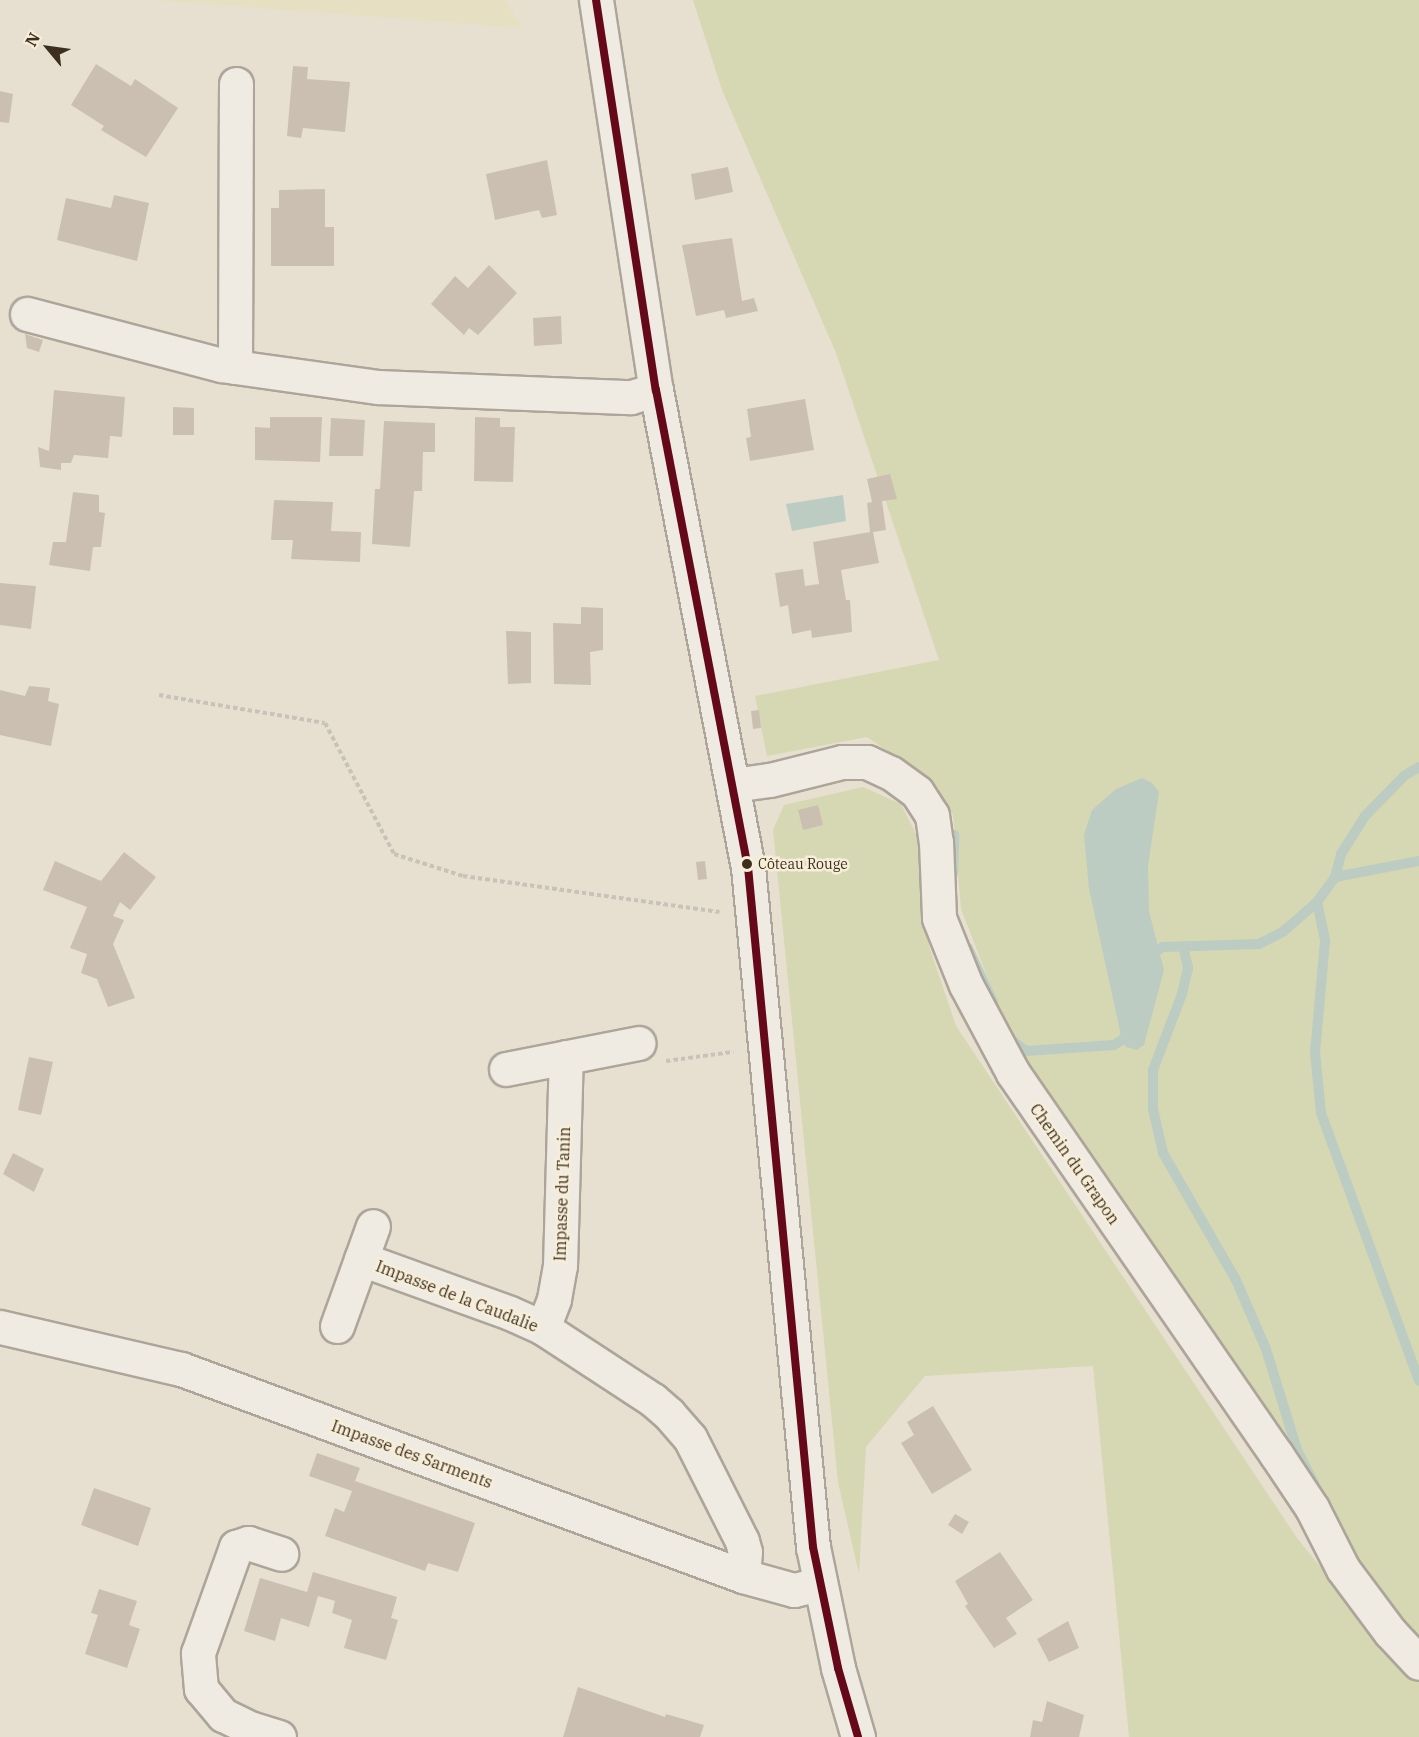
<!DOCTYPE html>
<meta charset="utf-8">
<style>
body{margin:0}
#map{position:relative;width:1419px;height:1737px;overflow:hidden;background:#e7e0d1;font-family:"IBM Plex Serif",serif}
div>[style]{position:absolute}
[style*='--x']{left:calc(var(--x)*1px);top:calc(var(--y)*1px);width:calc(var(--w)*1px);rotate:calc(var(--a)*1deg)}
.farmland>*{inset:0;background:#e6dfc2}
.green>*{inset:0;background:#d6d7b3}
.water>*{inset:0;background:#bcccc2}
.stream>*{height:10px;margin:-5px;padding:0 5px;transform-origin:5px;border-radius:5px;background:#bcccc2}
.building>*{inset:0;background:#cbbfb2}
.path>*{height:4px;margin-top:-2px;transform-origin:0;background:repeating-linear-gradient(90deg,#c8c2b9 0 4.5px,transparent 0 7.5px)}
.roads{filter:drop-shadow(2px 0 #ada599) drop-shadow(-2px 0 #ada599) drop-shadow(0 2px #ada599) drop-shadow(0 -2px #ada599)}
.minor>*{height:33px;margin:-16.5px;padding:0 16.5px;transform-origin:16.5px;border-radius:16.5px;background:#efebe3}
.tertiary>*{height:33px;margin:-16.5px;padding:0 16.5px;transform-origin:16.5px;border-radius:16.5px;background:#efebe3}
.bus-1>*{height:8px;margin:-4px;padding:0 4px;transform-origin:4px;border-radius:4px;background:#650918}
.dots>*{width:16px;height:16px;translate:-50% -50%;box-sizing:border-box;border:3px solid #f7eed8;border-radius:50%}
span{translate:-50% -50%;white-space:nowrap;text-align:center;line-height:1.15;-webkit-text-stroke:5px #f7eed8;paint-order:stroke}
.bus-label{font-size:14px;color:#3d2e20}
.left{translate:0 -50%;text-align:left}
.street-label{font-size:16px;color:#3d2e20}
.north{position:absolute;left:18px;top:18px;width:60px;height:60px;-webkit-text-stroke:4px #f7eed8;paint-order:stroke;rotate:299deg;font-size:16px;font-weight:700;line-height:24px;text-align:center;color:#3d2e20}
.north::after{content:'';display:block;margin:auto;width:21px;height:27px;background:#3d2e20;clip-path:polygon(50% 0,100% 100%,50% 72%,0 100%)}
</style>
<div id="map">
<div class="farmland">
<i style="clip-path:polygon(152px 0,506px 0,522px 28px)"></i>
</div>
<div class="green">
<i style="clip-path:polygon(693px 0,1419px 0,1419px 1650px,1406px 1639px,1025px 1074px,961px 909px,953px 815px,919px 773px,867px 737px,767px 756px,755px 696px,939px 660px,836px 353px,722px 90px)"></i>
<i style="clip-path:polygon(863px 787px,901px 804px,924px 850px,929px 946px,956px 1026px,1297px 1538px,1391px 1654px,1419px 1680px,1419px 1737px,1129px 1737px,1093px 1366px,925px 1376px,866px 1447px,859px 1574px,838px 1482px,773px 830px,784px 805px)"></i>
</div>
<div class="water">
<i style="clip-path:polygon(843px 495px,846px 521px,792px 531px,786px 504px)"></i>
<i style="clip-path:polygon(1142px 778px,1152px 783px,1159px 792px,1148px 866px,1149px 911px,1164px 970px,1144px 1045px,1137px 1050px,1126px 1047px,1122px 1040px,1089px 889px,1084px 835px,1092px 810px,1116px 789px)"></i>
</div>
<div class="stream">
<i style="--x:953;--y:873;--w:38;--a:-88"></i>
<i style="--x:1335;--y:877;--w:24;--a:-75"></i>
<i style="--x:1341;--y:854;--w:45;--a:-57.7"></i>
<i style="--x:1365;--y:816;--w:56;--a:-45.7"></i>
<i style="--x:1404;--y:776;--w:17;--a:-31"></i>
<i style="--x:1317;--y:902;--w:40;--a:78"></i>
<i style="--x:1325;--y:941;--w:111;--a:95.1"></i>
<i style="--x:1315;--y:1052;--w:61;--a:84.4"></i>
<i style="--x:1321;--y:1113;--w:285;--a:69.9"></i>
<i style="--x:1183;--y:946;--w:23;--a:77"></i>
<i style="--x:1188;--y:968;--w:27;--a:103"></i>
<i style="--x:1182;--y:994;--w:81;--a:110.9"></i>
<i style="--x:1153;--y:1070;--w:39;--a:90"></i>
<i style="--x:1153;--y:1109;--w:45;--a:77.2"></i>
<i style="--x:1163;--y:1153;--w:146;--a:60.1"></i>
<i style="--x:1236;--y:1280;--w:75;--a:66.5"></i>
<i style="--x:1266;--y:1349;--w:106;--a:72.9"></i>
<i style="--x:1297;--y:1450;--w:39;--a:63"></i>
<i style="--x:968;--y:948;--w:60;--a:65.2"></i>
<i style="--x:1148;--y:957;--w:18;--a:-34"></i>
<i style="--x:1163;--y:947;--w:96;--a:-1.8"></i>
<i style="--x:1259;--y:944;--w:28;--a:-27"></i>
<i style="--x:1284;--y:931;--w:44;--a:-41.3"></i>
<i style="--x:1317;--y:902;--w:31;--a:-54"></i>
<i style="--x:1335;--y:877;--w:86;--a:-10.8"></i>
<i style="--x:1007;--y:1033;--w:7;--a:63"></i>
<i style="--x:1010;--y:1039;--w:20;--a:37"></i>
<i style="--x:1026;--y:1051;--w:88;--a:-3.9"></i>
<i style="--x:1114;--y:1045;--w:9;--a:-32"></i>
<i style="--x:1122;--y:1040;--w:12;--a:-55"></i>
</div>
<div class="building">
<i style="clip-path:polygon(96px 64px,131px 86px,135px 79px,178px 108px,146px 157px,101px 130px,104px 126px,71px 105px)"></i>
<i style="clip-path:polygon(293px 66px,308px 67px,307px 79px,350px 82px,345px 132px,303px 128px,301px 138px,287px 136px)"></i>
<i style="clip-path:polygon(0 91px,13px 94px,9px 123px,0 122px)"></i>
<i style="clip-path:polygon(547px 160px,557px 215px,542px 218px,539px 210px,495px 220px,486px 174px)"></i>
<i style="clip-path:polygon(728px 167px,733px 192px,695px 200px,691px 174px)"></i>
<i style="clip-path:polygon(325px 189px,325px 227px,334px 227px,334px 266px,271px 266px,271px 208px,279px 208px,279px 190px)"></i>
<i style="clip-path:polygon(114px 195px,149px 203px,137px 261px,57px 240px,66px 198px,111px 208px)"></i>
<i style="clip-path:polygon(732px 238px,742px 301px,754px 298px,758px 311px,726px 318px,724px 310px,696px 316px,682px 245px)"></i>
<i style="clip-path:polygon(489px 265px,517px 293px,478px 335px,469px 328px,464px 335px,431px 304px,455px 276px,468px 288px)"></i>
<i style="clip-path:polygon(561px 316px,562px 344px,534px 346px,533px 318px)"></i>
<i style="clip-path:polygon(25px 334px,43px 340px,39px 352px,27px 348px)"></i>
<i style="clip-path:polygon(54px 390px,125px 397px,122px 437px,110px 436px,108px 458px,74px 455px,71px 463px,61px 463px,61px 470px,40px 467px,38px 447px,49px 451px)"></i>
<i style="clip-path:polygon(805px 399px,814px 450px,750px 461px,746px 438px,751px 437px,747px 409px)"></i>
<i style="clip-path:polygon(173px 407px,194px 408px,194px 435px,173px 435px)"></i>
<i style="clip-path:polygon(270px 417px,322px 417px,320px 462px,255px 460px,255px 427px,270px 428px)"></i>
<i style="clip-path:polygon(475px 417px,500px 418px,500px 427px,515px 427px,513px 482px,474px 481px)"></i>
<i style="clip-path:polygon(331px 418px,365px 420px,363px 456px,329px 456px)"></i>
<i style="clip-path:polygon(384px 421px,435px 423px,435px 452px,423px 452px,422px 491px,414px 491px,410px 547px,372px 544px,375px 489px,380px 489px)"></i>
<i style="clip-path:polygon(890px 474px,897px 499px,882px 501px,886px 530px,873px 532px,879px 563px,841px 570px,846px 600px,850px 600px,852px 632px,812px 638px,811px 630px,792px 634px,788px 605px,780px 607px,775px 573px,803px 569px,805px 586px,819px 584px,813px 542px,870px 532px,867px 503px,872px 502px,867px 479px)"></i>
<i style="clip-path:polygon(73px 492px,99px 495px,99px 512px,105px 513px,101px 547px,93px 547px,90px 571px,49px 565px,53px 542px,66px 542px)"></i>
<i style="clip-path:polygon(274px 500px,333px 502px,331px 531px,361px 532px,360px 562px,291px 559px,293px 540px,271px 540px)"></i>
<i style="clip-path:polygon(0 583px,36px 586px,31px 629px,0 625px)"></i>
<i style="clip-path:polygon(581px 607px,603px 608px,603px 650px,590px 652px,591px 685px,554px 684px,553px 623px,581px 624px)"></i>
<i style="clip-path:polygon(506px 631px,531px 632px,531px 683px,508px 684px)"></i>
<i style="clip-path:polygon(29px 686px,50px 688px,48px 701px,59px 704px,51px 746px,0 735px,0 690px,25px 696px)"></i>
<i style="clip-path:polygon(759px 710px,761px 728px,753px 729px,751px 711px)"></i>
<i style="clip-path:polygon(818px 805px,823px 825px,803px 830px,798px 810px)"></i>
<i style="clip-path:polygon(124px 852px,156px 877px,130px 910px,120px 902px,113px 916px,124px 920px,113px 944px,135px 998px,108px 1007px,97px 979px,81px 973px,87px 954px,70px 948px,87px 907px,43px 890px,55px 861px,101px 881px)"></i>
<i style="clip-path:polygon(705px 861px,707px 879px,698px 880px,696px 862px)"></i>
<i style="clip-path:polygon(29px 1057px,53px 1062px,41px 1115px,18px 1110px)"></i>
<i style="clip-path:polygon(13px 1153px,44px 1169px,34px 1192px,3px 1174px)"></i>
<i style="clip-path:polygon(933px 1406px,972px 1470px,932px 1494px,901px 1443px,914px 1435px,907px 1422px)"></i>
<i style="clip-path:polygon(317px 1453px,360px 1468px,355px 1481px,475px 1523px,458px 1572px,428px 1563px,425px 1571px,325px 1536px,335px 1508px,344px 1512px,352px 1491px,309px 1476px)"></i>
<i style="clip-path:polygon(94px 1488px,151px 1508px,138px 1546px,81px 1525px)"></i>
<i style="clip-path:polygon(955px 1514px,969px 1522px,962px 1534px,948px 1525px)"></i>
<i style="clip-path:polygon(1000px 1552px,1033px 1600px,1006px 1618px,1017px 1634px,994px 1648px,965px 1606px,968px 1604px,955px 1581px)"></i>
<i style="clip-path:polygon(313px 1572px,397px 1597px,391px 1618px,398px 1620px,386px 1660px,344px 1648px,352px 1620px,332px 1613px,335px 1601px,318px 1596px,309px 1627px,281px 1618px,275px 1641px,244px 1631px,260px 1578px,307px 1592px)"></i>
<i style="clip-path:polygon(99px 1589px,137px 1601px,129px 1625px,140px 1629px,127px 1668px,85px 1654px,98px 1615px,91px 1613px)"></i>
<i style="clip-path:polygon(1068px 1621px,1079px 1648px,1049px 1662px,1037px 1639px)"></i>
<i style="clip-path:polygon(578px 1687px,665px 1717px,666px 1714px,704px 1725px,700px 1737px,563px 1737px)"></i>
<i style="clip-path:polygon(1047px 1701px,1084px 1715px,1079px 1737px,1030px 1737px,1033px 1720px,1042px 1722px)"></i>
</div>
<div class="path">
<i style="--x:159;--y:695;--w:168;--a:9.6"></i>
<i style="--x:325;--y:723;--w:148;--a:62.2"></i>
<i style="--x:394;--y:854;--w:72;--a:17.7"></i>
<i style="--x:463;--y:876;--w:259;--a:8"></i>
<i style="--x:666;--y:1061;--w:68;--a:-7.7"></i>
</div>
<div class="roads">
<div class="minor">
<i style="--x:27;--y:314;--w:201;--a:14.7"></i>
<i style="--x:221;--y:365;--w:159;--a:8"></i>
<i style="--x:378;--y:387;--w:253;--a:2.3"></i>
<i style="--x:631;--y:397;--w:26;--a:-16"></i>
<i style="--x:235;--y:367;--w:283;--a:-89.8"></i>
<i style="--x:733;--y:785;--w:37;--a:-8"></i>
<i style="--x:770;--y:780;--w:74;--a:-14"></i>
<i style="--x:842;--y:762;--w:25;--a:0"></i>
<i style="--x:867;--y:762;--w:26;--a:25"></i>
<i style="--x:891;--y:773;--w:32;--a:36"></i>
<i style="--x:917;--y:792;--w:27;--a:57"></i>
<i style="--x:932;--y:815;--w:27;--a:82"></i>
<i style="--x:936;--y:842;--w:76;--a:87.7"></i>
<i style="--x:939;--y:918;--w:72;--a:68.1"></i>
<i style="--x:966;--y:985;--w:100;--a:61.9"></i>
<i style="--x:1013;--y:1073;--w:463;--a:55.4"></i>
<i style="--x:1276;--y:1454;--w:65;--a:56.3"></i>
<i style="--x:1312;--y:1508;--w:68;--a:63.1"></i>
<i style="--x:1343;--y:1569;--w:79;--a:53.3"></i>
<i style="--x:1390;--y:1632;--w:42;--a:46.9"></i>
<i style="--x:506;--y:1069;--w:135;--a:-11.1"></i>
<i style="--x:361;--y:1259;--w:158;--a:19.9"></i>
<i style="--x:510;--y:1313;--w:36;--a:24"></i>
<i style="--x:543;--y:1328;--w:131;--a:33.2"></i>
<i style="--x:653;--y:1400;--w:21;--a:41"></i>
<i style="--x:669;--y:1414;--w:32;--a:49"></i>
<i style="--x:690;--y:1438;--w:115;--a:63.2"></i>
<i style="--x:742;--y:1541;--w:11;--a:75"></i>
<i style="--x:745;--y:1552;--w:24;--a:95"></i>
<i style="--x:337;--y:1326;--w:106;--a:-70.2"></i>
<i style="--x:0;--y:1327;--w:186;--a:13.1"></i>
<i style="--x:181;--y:1369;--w:599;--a:20.22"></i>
<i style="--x:743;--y:1576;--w:53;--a:15.4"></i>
<i style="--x:794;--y:1590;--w:27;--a:-13"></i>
<i style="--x:543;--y:1328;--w:31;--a:-69"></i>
<i style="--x:554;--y:1299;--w:34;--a:-80"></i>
<i style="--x:560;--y:1266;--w:209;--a:-88.4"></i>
<i style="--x:279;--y:1737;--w:28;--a:-163"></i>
<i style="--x:252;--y:1729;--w:32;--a:-154"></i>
<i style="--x:223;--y:1715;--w:34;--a:-130"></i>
<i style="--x:201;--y:1689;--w:36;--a:-95"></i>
<i style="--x:198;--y:1653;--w:113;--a:-70.3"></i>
<i style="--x:236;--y:1547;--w:13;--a:-18"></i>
<i style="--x:248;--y:1543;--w:35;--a:18"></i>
</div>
<div class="tertiary">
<i style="--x:596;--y:0;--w:395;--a:81.3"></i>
<i style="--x:656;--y:390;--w:486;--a:79.1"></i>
<i style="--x:748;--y:867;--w:683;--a:84.54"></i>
<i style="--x:813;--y:1547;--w:124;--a:78.3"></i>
<i style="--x:838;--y:1668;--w:72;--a:73.8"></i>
</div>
</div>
<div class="bus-1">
<i style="--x:596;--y:0;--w:395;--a:81.3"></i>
<i style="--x:656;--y:390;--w:486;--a:79.1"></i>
<i style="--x:748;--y:867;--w:683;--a:84.54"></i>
<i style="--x:813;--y:1547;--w:124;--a:78.3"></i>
<i style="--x:838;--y:1668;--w:72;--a:73.8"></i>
</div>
<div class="dots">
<i style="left:747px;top:864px;background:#3d2e20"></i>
</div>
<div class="bus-label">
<span class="left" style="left:758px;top:864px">Côteau Rouge</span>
</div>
<div class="street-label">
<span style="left:1075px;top:1164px;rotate:55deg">Chemin du Grapon</span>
<span style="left:562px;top:1194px;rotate:-88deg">Impasse du Tanin</span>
<span style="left:457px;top:1296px;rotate:21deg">Impasse de la Caudalie</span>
<span style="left:412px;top:1454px;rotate:20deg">Impasse des Sarments</span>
</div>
<div class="north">N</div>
</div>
